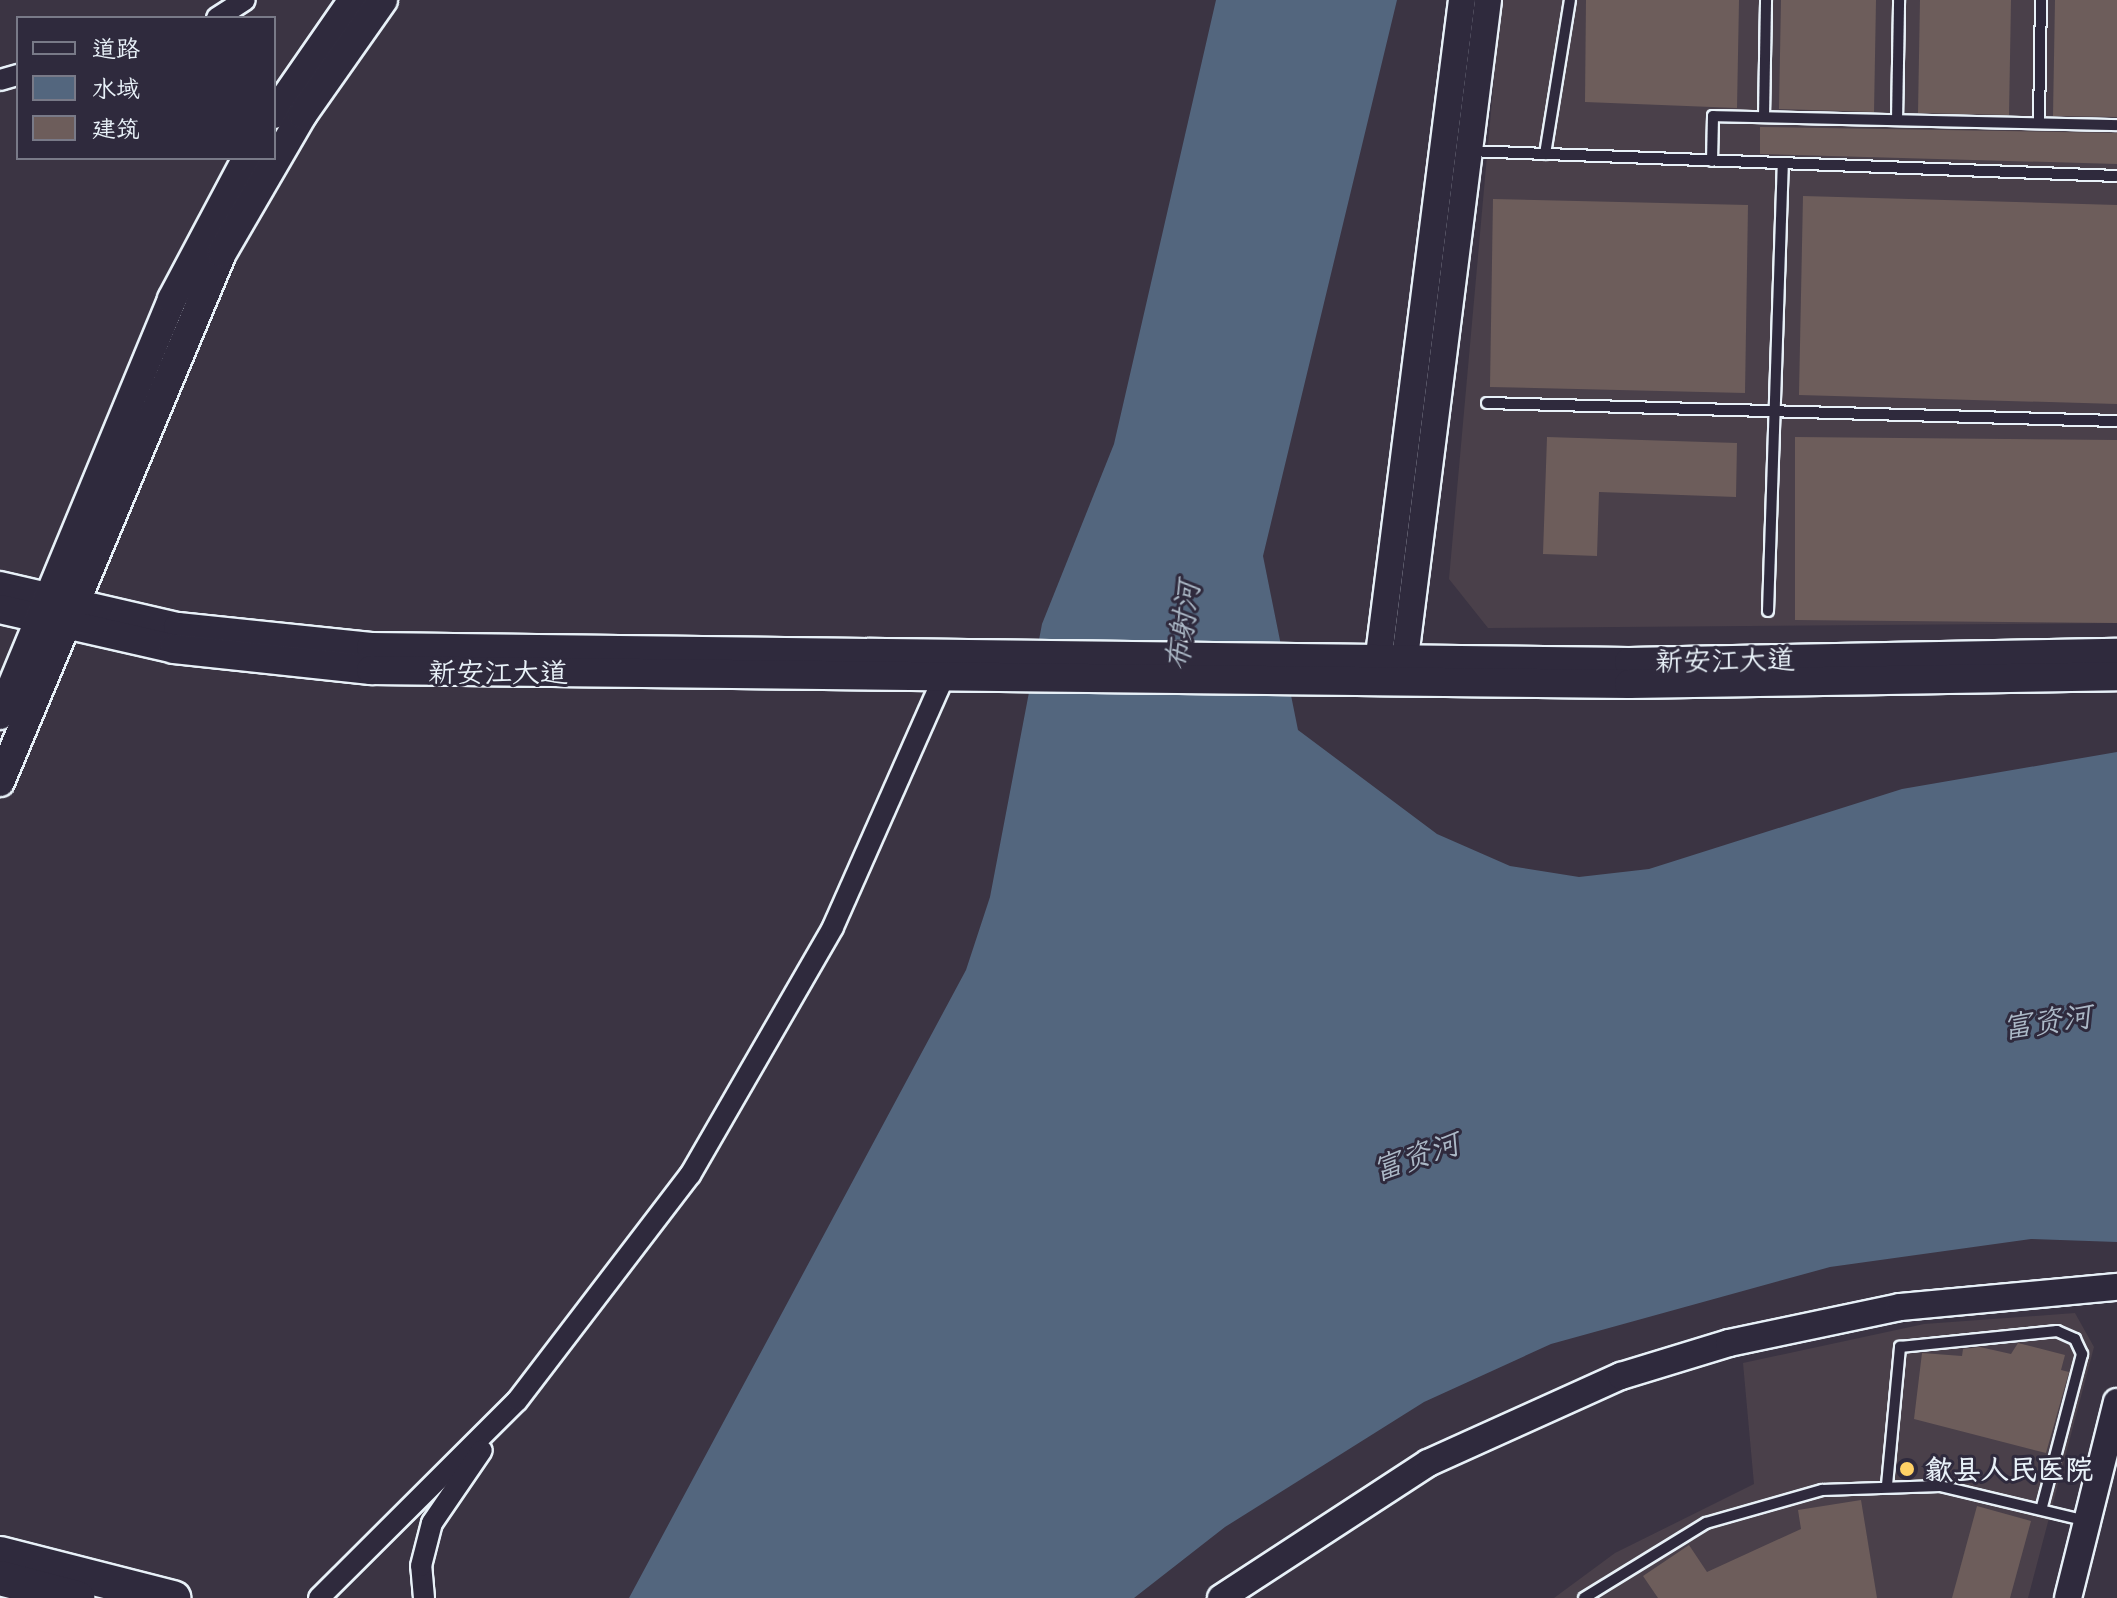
<!DOCTYPE html>
<meta charset="utf-8">
<style>
body{margin:0}
#map{position:relative;width:2117px;height:1598px;overflow:hidden;background:#3b3443;font-family:Itim,"LXGW WenKai TC",sans-serif}
div>[style]{position:absolute}
[style*='--x']{left:calc(var(--x)*1px);top:calc(var(--y)*1px);width:calc(var(--w)*1px);rotate:calc(var(--a)*1deg)}
.built>*{inset:0;background:#4a404a}
.water>*{inset:0;background:#53667e}
.building>*{inset:0;background:#6d5d5b}
.roads{filter:drop-shadow(2px 0 #e8f1f8) drop-shadow(-2px 0 #e8f1f8) drop-shadow(0 2px #e8f1f8) drop-shadow(0 -2px #e8f1f8)}
.service>*{height:10px;margin:-5px;padding:0 5px;transform-origin:5px;border-radius:5px;background:#2f2a3d}
.minor>*{height:20px;margin:-10px;padding:0 10px;transform-origin:10px;border-radius:10px;background:#2f2a3d}
.tertiary>*{height:26px;margin:-13px;padding:0 13px;transform-origin:13px;border-radius:13px;background:#2f2a3d}
.secondary>*{height:28px;margin:-14px;padding:0 14px;transform-origin:14px;border-radius:14px;background:#2f2a3d}
.trunk>*{height:34px;margin:-17px;padding:0 17px;transform-origin:17px;border-radius:17px;background:#2f2a3d}
.dots>*{width:22px;height:22px;translate:-50% -50%;box-sizing:border-box;border:4px solid #2f2a3d;border-radius:50%}
span{translate:-50% -50%;white-space:nowrap;text-align:center;line-height:1.15;-webkit-text-stroke:6px #2f2a3d;paint-order:stroke}
.street-label{font-size:28px;color:#e8f1f8}
.poi-label{font-size:28px;color:#e8f1f8;font-weight:700}
.left{translate:0 -50%;text-align:left}
.water-label{font-size:30px;color:#acb9c7;font-style:italic}
.legend{position:absolute;left:16px;top:16px;width:260px;height:144px;box-sizing:border-box;background:#2f2a3d;border:2px solid #797a88;margin:0;padding:10px 14px;list-style:none;font-size:24px;color:#e8f1f8}
.legend li{display:flex;align-items:center;gap:16px;height:40px}
.legend b{width:40px;border:2px solid #797a88}
</style>
<div id="map">
<div class="built">
<i style="clip-path:polygon(1501px 0,2117px 0,2117px 623px,1488px 628px,1449px 579px)"></i>
<i style="clip-path:polygon(2075px 1313px,2094px 1347px,2028px 1598px,1554px 1598px,1615px 1553px,1754px 1484px,1743px 1363px,1924px 1324px)"></i>
</div>
<div class="water">
<i style="clip-path:polygon(1216px 0,1397px 0,1263px 556px,1298px 730px,1437px 834px,1510px 866px,1579px 877px,1649px 869px,1902px 789px,2117px 752px,2117px 1242px,2031px 1239px,1830px 1267px,1551px 1344px,1424px 1402px,1225px 1527px,1134px 1598px,629px 1598px,966px 970px,990px 897px,1042px 624px,1114px 444px)"></i>
</div>
<div class="building">
<i style="clip-path:polygon(1586px 0,1739px 0,1737px 108px,1585px 102px)"></i>
<i style="clip-path:polygon(1781px 0,1876px 0,1874px 112px,1779px 109px)"></i>
<i style="clip-path:polygon(1920px 0,2011px 0,2009px 115px,1918px 113px)"></i>
<i style="clip-path:polygon(2055px 0,2117px 0,2117px 117px,2053px 116px)"></i>
<i style="clip-path:polygon(1760px 127px,2117px 133px,2117px 164px,1760px 154px)"></i>
<i style="clip-path:polygon(1803px 196px,2117px 205px,2117px 404px,1799px 395px)"></i>
<i style="clip-path:polygon(1493px 199px,1748px 205px,1745px 393px,1490px 387px)"></i>
<i style="clip-path:polygon(1547px 437px,1737px 443px,1736px 497px,1599px 492px,1597px 556px,1543px 554px)"></i>
<i style="clip-path:polygon(1795px 437px,2117px 440px,2117px 623px,1795px 620px)"></i>
<i style="clip-path:polygon(2018px 1343px,2065px 1355px,2061px 1370px,2069px 1372px,2046px 1453px,1914px 1419px,1922px 1353px,1962px 1356px,1963px 1349px,1980px 1347px,2011px 1354px)"></i>
<i style="clip-path:polygon(1861px 1500px,1877px 1598px,1658px 1598px,1643px 1576px,1689px 1545px,1707px 1572px,1801px 1529px,1798px 1510px)"></i>
<i style="clip-path:polygon(1977px 1506px,2031px 1521px,2010px 1598px,1952px 1598px)"></i>
</div>
<div class="roads">
<div class="service">
<i style="--x:1764;--y:117;--w:117;--a:-89"></i>
<i style="--x:1897;--y:120;--w:120;--a:-89"></i>
<i style="--x:2039;--y:123;--w:123;--a:-89.1"></i>
<i style="--x:1469;--y:151;--w:648;--a:2.21"></i>
<i style="--x:1545;--y:154;--w:156;--a:-80.8"></i>
<i style="--x:1712;--y:161;--w:45;--a:-88.7"></i>
<i style="--x:1713;--y:116;--w:404;--a:1.3"></i>
<i style="--x:1487;--y:403;--w:630;--a:1.64"></i>
<i style="--x:1768;--y:611;--w:448;--a:-88.1"></i>
<i style="--x:1887;--y:1485;--w:139;--a:-84.6"></i>
<i style="--x:1900;--y:1347;--w:158;--a:-5.8"></i>
<i style="--x:2057;--y:1331;--w:20;--a:24"></i>
<i style="--x:2075;--y:1339;--w:17;--a:65"></i>
<i style="--x:2082;--y:1354;--w:157;--a:104.7"></i>
<i style="--x:1584;--y:1598;--w:143;--a:-31.6"></i>
<i style="--x:1706;--y:1523;--w:121;--a:-15.9"></i>
<i style="--x:1822;--y:1490;--w:118;--a:-1.9"></i>
<i style="--x:1940;--y:1486;--w:151;--a:13.4"></i>
</div>
<div class="minor">
<i style="--x:217;--y:18;--w:33;--a:-33"></i>
<i style="--x:0;--y:80;--w:19;--a:-16"></i>
<i style="--x:319;--y:1598;--w:279;--a:-44.9"></i>
<i style="--x:517;--y:1401;--w:285;--a:-52.6"></i>
<i style="--x:690;--y:1175;--w:286;--a:-60"></i>
<i style="--x:833;--y:927;--w:277;--a:-66.1"></i>
<i style="--x:424;--y:1598;--w:32;--a:-95"></i>
<i style="--x:421;--y:1566;--w:44;--a:-75.7"></i>
<i style="--x:432;--y:1523;--w:88;--a:-55.6"></i>
</div>
<div class="tertiary">
<i style="--x:1376;--y:679;--w:684;--a:-82.78"></i>
<i style="--x:1402;--y:681;--w:686;--a:-82.8"></i>
<i style="--x:1221;--y:1598;--w:247;--a:-33.1"></i>
<i style="--x:1428;--y:1463;--w:212;--a:-24.3"></i>
<i style="--x:1621;--y:1376;--w:113;--a:-17"></i>
<i style="--x:1729;--y:1343;--w:175;--a:-11.9"></i>
<i style="--x:1900;--y:1307;--w:218;--a:-5.3"></i>
<i style="--x:2068;--y:1598;--w:202;--a:-76"></i>
</div>
<div class="secondary">
<i style="--x:274;--y:114;--w:139;--a:-55.3"></i>
<i style="--x:0;--y:586;--w:183;--a:13"></i>
<i style="--x:178;--y:627;--w:194;--a:5.9"></i>
<i style="--x:371;--y:647;--w:1258;--a:0.68"></i>
<i style="--x:1629;--y:662;--w:488;--a:-1.1"></i>
<i style="--x:0;--y:609;--w:179;--a:12.9"></i>
<i style="--x:174;--y:649;--w:198;--a:6.1"></i>
<i style="--x:371;--y:670;--w:1258;--a:0.64"></i>
<i style="--x:1629;--y:684;--w:488;--a:-0.9"></i>
<i style="--x:0;--y:715;--w:450;--a:-67.5"></i>
<i style="--x:172;--y:299;--w:160;--a:-62"></i>
<i style="--x:0;--y:782;--w:574;--a:-67.23"></i>
<i style="--x:222;--y:253;--w:161;--a:-59.8"></i>
<i style="--x:303;--y:114;--w:139;--a:-54.9"></i>
</div>
<div class="trunk">
<i style="--x:0;--y:1554;--w:179;--a:14.3"></i>
<i style="--x:0;--y:1578;--w:80;--a:14.6"></i>
</div>
</div>
<div class="dots">
<i style="left:1907px;top:1469px;background:#ffd166"></i>
</div>
<div class="street-label">
<span style="left:1725px;top:660px;rotate:-1deg">新安江大道</span>
<span style="left:498px;top:672px">新安江大道</span>
</div>
<div class="poi-label">
<span class="left" style="left:1925px;top:1469px">歙县人民医院</span>
</div>
<div class="water-label">
<span style="left:1183px;top:626px;rotate:-82deg">布射河</span>
<span style="left:2047px;top:1022px;rotate:-8deg">富资河</span>
<span style="left:1416px;top:1157px;rotate:-19deg">富资河</span>
</div>
<ul class="legend">
<li><b style="height:10px;background:#2f2a3d"></b>道路</li>
<li><b style="height:22px;background:#53667e"></b>水域</li>
<li><b style="height:22px;background:#6d5d5b"></b>建筑</li>
</ul>
</div>
